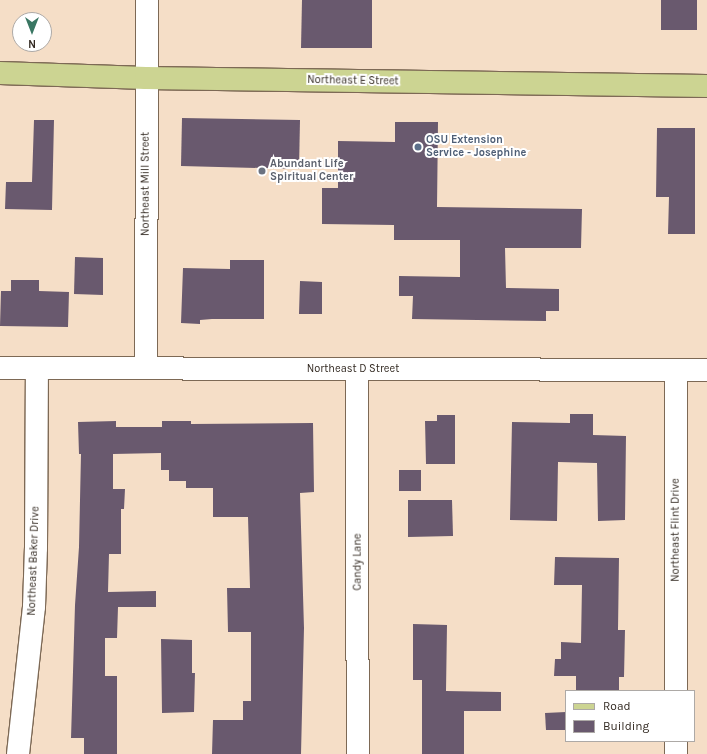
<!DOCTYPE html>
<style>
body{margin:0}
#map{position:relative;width:707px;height:754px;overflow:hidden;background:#f5dec7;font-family:Karla,sans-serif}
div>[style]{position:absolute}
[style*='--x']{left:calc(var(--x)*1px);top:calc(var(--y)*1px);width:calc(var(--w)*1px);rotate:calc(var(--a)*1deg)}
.building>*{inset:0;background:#69596e}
.roads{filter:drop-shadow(1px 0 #7d6955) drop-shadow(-1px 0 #7d6955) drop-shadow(0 1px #7d6955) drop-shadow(0 -1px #7d6955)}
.street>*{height:22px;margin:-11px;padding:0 11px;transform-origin:11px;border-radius:11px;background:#fff}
.secondary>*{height:22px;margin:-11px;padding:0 11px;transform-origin:11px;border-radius:11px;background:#fff}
.primary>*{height:22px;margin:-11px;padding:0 11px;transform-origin:11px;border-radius:11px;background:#ccd492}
.dots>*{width:11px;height:11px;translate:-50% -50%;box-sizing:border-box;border:2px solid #fff;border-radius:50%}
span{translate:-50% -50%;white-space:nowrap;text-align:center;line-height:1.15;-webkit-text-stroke:4px #fff;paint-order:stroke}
.street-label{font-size:11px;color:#322921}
.service-label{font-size:11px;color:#4e5e75;font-weight:700}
.left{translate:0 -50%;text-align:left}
.worship-label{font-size:11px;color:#5b616d;font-weight:700}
.legend{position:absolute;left:565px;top:690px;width:130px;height:52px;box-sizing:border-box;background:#fff;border:1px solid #ada9a6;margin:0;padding:5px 7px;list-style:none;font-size:12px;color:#322921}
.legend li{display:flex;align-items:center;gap:8px;height:20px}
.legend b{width:20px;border:1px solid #ada9a6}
.north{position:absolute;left:12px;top:12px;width:40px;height:40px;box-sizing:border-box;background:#fff;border:1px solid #ada9a6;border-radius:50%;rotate:180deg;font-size:11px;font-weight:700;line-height:16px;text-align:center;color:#322921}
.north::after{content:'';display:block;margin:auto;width:14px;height:18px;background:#397662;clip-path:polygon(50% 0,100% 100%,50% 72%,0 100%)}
</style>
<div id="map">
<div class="building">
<i style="clip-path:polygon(302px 0,372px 0,372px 48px,301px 48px)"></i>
<i style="clip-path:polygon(661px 0,697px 0,697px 30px,661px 30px)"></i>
<i style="clip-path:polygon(182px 118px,300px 120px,299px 169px,181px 166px)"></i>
<i style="clip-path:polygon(34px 120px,54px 120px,52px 210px,5px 209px,6px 182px,32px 182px)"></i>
<i style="clip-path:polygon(395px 122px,438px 122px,437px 207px,582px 209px,581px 248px,505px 248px,506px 288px,559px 289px,559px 311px,546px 311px,546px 321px,412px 319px,413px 296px,399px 296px,399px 276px,460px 277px,460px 240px,394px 240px,394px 225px,322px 224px,322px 188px,338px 188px,338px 141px,395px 142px)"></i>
<i style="clip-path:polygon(657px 128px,695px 128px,695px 234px,668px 234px,669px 197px,656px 197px)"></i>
<i style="clip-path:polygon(75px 257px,103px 258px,103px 295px,74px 294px)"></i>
<i style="clip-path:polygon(230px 260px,264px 260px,264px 319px,212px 319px,200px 320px,200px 324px,181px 323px,183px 268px,230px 269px)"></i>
<i style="clip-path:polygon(11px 280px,39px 280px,39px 291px,69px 292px,68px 327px,0 326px,1px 291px,11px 291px)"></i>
<i style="clip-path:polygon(300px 281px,322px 282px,322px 314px,299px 314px)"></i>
<i style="clip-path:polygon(570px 414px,593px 414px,593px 435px,626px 436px,625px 520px,598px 521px,597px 463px,558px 462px,557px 521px,510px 520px,512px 422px,570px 423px)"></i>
<i style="clip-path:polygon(437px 415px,455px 415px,455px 464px,426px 464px,425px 421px,437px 421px)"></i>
<i style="clip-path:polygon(116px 421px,116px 427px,162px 427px,162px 421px,191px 421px,191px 424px,313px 423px,314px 492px,300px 493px,304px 628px,301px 754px,212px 754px,213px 720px,243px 720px,243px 701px,251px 701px,251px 632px,228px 632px,227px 588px,250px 588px,248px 517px,213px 517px,213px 488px,186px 488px,186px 481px,169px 481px,169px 470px,161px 470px,161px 453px,113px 454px,113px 489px,125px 489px,124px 509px,121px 509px,121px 554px,109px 554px,108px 592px,156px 591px,156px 607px,118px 607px,117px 638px,105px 638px,105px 676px,117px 676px,117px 754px,84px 754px,84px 738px,71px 738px,75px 605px,79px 547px,81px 454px,79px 454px,78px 422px)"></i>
<i style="clip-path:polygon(399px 470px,421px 470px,421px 491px,399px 491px)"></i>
<i style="clip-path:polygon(408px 500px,452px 500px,453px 536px,408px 537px)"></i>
<i style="clip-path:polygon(555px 557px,619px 558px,618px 630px,625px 630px,624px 677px,619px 677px,619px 691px,576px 691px,576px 676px,554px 676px,555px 659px,561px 659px,561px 642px,581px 643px,582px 585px,554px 585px)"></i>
<i style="clip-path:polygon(413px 624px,447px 625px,446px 691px,501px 692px,501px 711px,464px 711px,464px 754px,422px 754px,422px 680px,413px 680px)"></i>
<i style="clip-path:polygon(161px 639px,192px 640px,192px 673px,195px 673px,194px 712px,162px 713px)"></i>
<i style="clip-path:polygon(566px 712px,566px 730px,546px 730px,545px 713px)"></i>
</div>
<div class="roads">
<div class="street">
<i style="--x:357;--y:370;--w:384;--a:89.9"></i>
<i style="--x:676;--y:370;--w:321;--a:90"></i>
<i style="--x:676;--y:741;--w:13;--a:90"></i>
<i style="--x:18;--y:754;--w:148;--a:-83.8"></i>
<i style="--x:34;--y:607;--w:59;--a:-88.1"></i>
<i style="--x:36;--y:548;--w:180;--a:-89.7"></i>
</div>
<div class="secondary">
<i style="--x:0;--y:368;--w:707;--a:0.16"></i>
<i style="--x:146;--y:368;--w:368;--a:-89.8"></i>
</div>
<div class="primary">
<i style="--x:0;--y:73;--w:146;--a:2"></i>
<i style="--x:146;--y:78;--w:561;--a:0.82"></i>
</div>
</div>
<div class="dots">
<i style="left:418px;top:147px;background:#5c6f8a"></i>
<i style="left:262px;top:171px;background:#6b7280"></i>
</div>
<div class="street-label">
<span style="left:353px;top:81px;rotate:1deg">Northeast E Street</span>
<span style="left:146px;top:184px;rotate:-90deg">Northeast Mill Street</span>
<span style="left:353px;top:369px">Northeast D Street</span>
<span style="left:676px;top:530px;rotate:-90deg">Northeast Flint Drive</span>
<span style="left:34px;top:561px;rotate:-88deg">Northeast Baker Drive</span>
<span style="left:358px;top:562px;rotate:-90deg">Candy Lane</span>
</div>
<div class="service-label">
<span class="left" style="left:426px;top:147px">OSU Extension<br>Service - Josephine</span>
</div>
<div class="worship-label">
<span class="left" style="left:270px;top:171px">Abundant Life<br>Spiritual Center</span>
</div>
<ul class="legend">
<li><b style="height:5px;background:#ccd492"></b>Road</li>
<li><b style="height:11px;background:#69596e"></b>Building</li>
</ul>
<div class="north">N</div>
</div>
